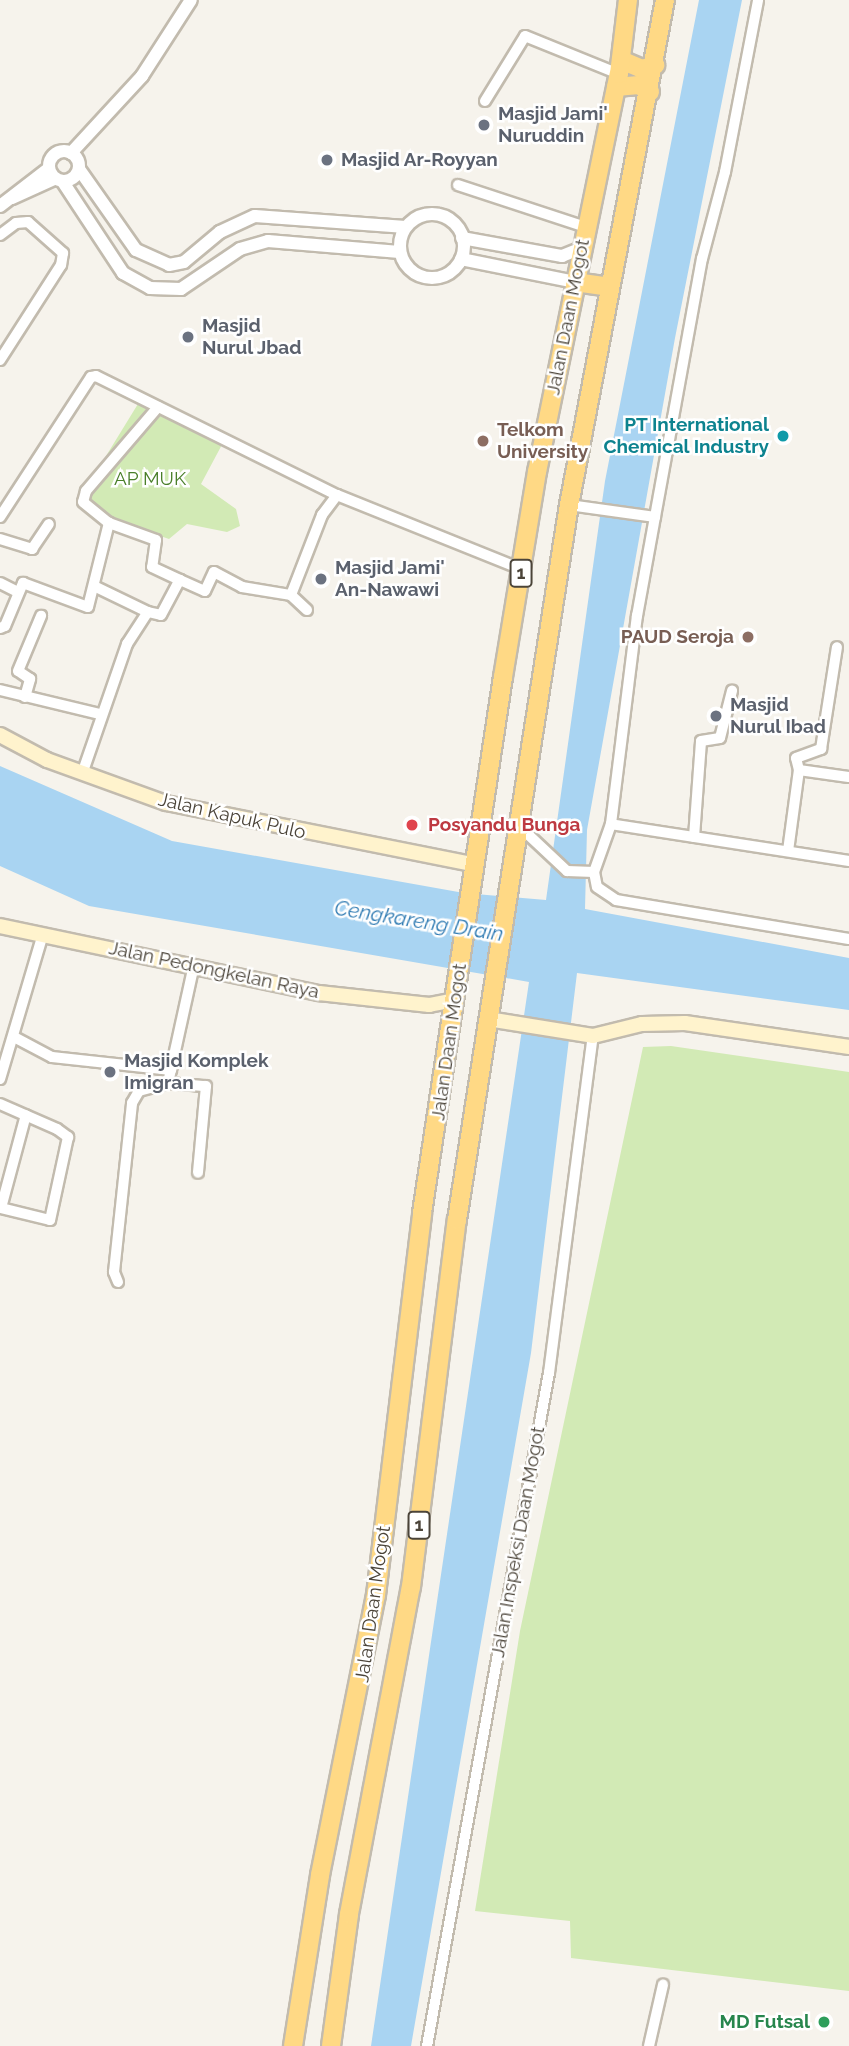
<!DOCTYPE html>
<style>
body{margin:0}
#map{position:relative;width:849px;height:2046px;overflow:hidden;background:#f6f3ec;font-family:Raleway,sans-serif}
div>[style]{position:absolute}
[style*='--x']{left:calc(var(--x)*1px);top:calc(var(--y)*1px);width:calc(var(--w)*1px);rotate:calc(var(--a)*1deg)}
.green>*{inset:0;background:#d2eab5}
.water>*{inset:0;background:#a9d4f2}
.roads{filter:drop-shadow(2px 0 #c2bbae) drop-shadow(-2px 0 #c2bbae) drop-shadow(0 2px #c2bbae) drop-shadow(0 -2px #c2bbae)}
.minor>*{height:10px;margin:-5px;padding:0 5px;transform-origin:5px;border-radius:5px;background:#fff}
.tertiary>*{height:12px;margin:-6px;padding:0 6px;transform-origin:6px;border-radius:6px;background:#fff}
.tertiary>.ring{margin:-6px;padding:0;box-sizing:content-box;background:none;border:12px solid #fff;border-radius:50%}
.secondary>*{height:14px;margin:-7px;padding:0 7px;transform-origin:7px;border-radius:7px;background:#fff3cd}
.trunk>*{height:18px;margin:-9px;padding:0 9px;transform-origin:9px;border-radius:9px;background:#ffd985}
.dots>*{width:19px;height:19px;translate:-50% -50%;box-sizing:border-box;border:4px solid #fff;border-radius:50%}
span{translate:-50% -50%;white-space:nowrap;text-align:center;line-height:1.15;-webkit-text-stroke:5px #fff;paint-order:stroke}
.shield-label span{padding:2px 5px;background:#fff;border:2px solid;border-radius:5px;-webkit-text-stroke-width:0}
.shield-label{font-size:18px;color:#4b4439;font-weight:700}
.worship-label{font-size:19px;color:#5b616d;font-weight:700}
.left{translate:0 -50%;text-align:left}
.street-label{font-size:19px;color:#4b4439}
.culture-label{font-size:19px;color:#0d838f;font-weight:700}
.right{translate:-100% -50%;text-align:right}
.education-label{font-size:19px;color:#785e54;font-weight:700}
.park-label{font-size:19px;color:#4a7f2a}
.health-label{font-size:19px;color:#be3a42;font-weight:700}
.leisure-label{font-size:19px;color:#27864d;font-weight:700}
.water-label{font-size:21px;color:#2e7ab2;font-style:italic}
</style>
<div id="map">
<div class="green">
<i style="clip-path:polygon(141px 399px,225px 439px,201px 484px,236px 509px,240px 526px,227px 532px,187px 524px,169px 539px,108px 518px,79px 500px)"></i>
<i style="clip-path:polygon(671px 1046px,849px 1072px,849px 1991px,571px 1958px,570px 1921px,475px 1911px,520px 1631px,643px 1047px)"></i>
</div>
<div class="water">
<i style="clip-path:polygon(699px 0,742px 0,675px 338px,587px 830px,585px 909px,849px 958px,849px 1010px,577px 973px,531px 1353px,411px 2046px,371px 2046px,529px 982px,89px 906px,0 866px,0 766px,172px 841px,464px 893px,546px 900px,605px 481px)"></i>
</div>
<div class="roads">
<div class="minor">
<i style="--x:485;--y:101;--w:76;--a:-58.4"></i>
<i style="--x:525;--y:36;--w:101;--a:22"></i>
<i style="--x:458;--y:185;--w:135;--a:18.2"></i>
<i style="--x:0;--y:235;--w:20;--a:-37"></i>
<i style="--x:16;--y:223;--w:12;--a:-5"></i>
<i style="--x:28;--y:222;--w:47;--a:41.5"></i>
<i style="--x:63;--y:253;--w:12;--a:99"></i>
<i style="--x:61;--y:265;--w:113;--a:122.7"></i>
<i style="--x:158;--y:407;--w:111;--a:130.6"></i>
<i style="--x:86;--y:491;--w:11;--a:105"></i>
<i style="--x:83;--y:502;--w:33;--a:39"></i>
<i style="--x:109;--y:523;--w:50;--a:19.9"></i>
<i style="--x:156;--y:540;--w:27;--a:98"></i>
<i style="--x:152;--y:567;--w:31;--a:25"></i>
<i style="--x:569;--y:505;--w:87;--a:7.9"></i>
<i style="--x:0;--y:517;--w:167;--a:-57"></i>
<i style="--x:91;--y:377;--w:5;--a:-11"></i>
<i style="--x:96;--y:376;--w:269;--a:26.3"></i>
<i style="--x:337;--y:495;--w:198;--a:21.9"></i>
<i style="--x:0;--y:539;--w:34;--a:17"></i>
<i style="--x:32;--y:549;--w:30;--a:-56"></i>
<i style="--x:0;--y:583;--w:20;--a:27"></i>
<i style="--x:96;--y:587;--w:58;--a:25.7"></i>
<i style="--x:307;--y:610;--w:22;--a:-137"></i>
<i style="--x:291;--y:595;--w:86;--a:-68.8"></i>
<i style="--x:322;--y:515;--w:25;--a:-53"></i>
<i style="--x:0;--y:628;--w:5;--a:-22"></i>
<i style="--x:5;--y:626;--w:47;--a:-67.3"></i>
<i style="--x:23;--y:583;--w:69;--a:20.3"></i>
<i style="--x:88;--y:607;--w:87;--a:-76"></i>
<i style="--x:0;--y:690;--w:102;--a:13.6"></i>
<i style="--x:25;--y:697;--w:19;--a:-74"></i>
<i style="--x:30;--y:679;--w:14;--a:-146"></i>
<i style="--x:18;--y:671;--w:60;--a:-67.3"></i>
<i style="--x:799;--y:770;--w:50;--a:8"></i>
<i style="--x:82;--y:774;--w:138;--a:-70.9"></i>
<i style="--x:127;--y:644;--w:38;--a:-57"></i>
<i style="--x:148;--y:612;--w:13;--a:13"></i>
<i style="--x:161;--y:615;--w:40;--a:-62"></i>
<i style="--x:180;--y:580;--w:27;--a:24"></i>
<i style="--x:205;--y:591;--w:21;--a:-65"></i>
<i style="--x:214;--y:572;--w:32;--a:28"></i>
<i style="--x:242;--y:587;--w:50;--a:9.3"></i>
<i style="--x:611;--y:824;--w:210;--a:-82.9"></i>
<i style="--x:637;--y:616;--w:363;--a:-79.7"></i>
<i style="--x:702;--y:259;--w:90;--a:-75.2"></i>
<i style="--x:725;--y:172;--w:175;--a:-79.1"></i>
<i style="--x:519;--y:826;--w:66;--a:43.2"></i>
<i style="--x:567;--y:871;--w:27;--a:2"></i>
<i style="--x:694;--y:837;--w:96;--a:-85.8"></i>
<i style="--x:701;--y:741;--w:19;--a:-9"></i>
<i style="--x:720;--y:738;--w:49;--a:-75.7"></i>
<i style="--x:788;--y:851;--w:82;--a:-82.3"></i>
<i style="--x:799;--y:770;--w:12;--a:-104"></i>
<i style="--x:796;--y:758;--w:27;--a:-20"></i>
<i style="--x:821;--y:749;--w:103;--a:-81.1"></i>
<i style="--x:849;--y:861;--w:241;--a:-171.2"></i>
<i style="--x:611;--y:824;--w:51;--a:109.5"></i>
<i style="--x:594;--y:872;--w:15;--a:79"></i>
<i style="--x:597;--y:887;--w:23;--a:34"></i>
<i style="--x:616;--y:900;--w:236;--a:9.5"></i>
<i style="--x:14;--y:1037;--w:43;--a:27.8"></i>
<i style="--x:52;--y:1057;--w:120;--a:6.2"></i>
<i style="--x:0;--y:1079;--w:151;--a:-73.5"></i>
<i style="--x:168;--y:1083;--w:38;--a:5"></i>
<i style="--x:206;--y:1086;--w:87;--a:95.3"></i>
<i style="--x:0;--y:1104;--w:62;--a:23.7"></i>
<i style="--x:57;--y:1129;--w:14;--a:36"></i>
<i style="--x:68;--y:1137;--w:85;--a:102.2"></i>
<i style="--x:50;--y:1220;--w:50;--a:-166.2"></i>
<i style="--x:1;--y:1208;--w:96;--a:-75"></i>
<i style="--x:118;--y:1282;--w:11;--a:-112"></i>
<i style="--x:114;--y:1272;--w:170;--a:-83.9"></i>
<i style="--x:132;--y:1103;--w:14;--a:-60"></i>
<i style="--x:139;--y:1091;--w:30;--a:-15"></i>
<i style="--x:168;--y:1083;--w:117;--a:-77.6"></i>
<i style="--x:427;--y:2046;--w:684;--a:-79.73"></i>
<i style="--x:549;--y:1373;--w:340;--a:-82.6"></i>
<i style="--x:649;--y:2046;--w:63;--a:-77.1"></i>
</div>
<div class="tertiary">
<i class="ring" style="left:49px;top:151px;width:18px;height:18px"></i>
<i style="--x:71;--y:153;--w:105;--a:-47.3"></i>
<i style="--x:142;--y:76;--w:90;--a:-57.2"></i>
<i style="--x:79;--y:169;--w:99;--a:54.9"></i>
<i style="--x:136;--y:250;--w:36;--a:24"></i>
<i style="--x:169;--y:265;--w:15;--a:-11"></i>
<i style="--x:184;--y:262;--w:47;--a:-39.8"></i>
<i style="--x:220;--y:232;--w:38;--a:-25"></i>
<i style="--x:255;--y:216;--w:151;--a:4.2"></i>
<i style="--x:63;--y:182;--w:109;--a:56.6"></i>
<i style="--x:123;--y:273;--w:31;--a:29"></i>
<i style="--x:150;--y:288;--w:31;--a:2"></i>
<i style="--x:181;--y:289;--w:71;--a:-34.1"></i>
<i style="--x:240;--y:249;--w:29;--a:-16"></i>
<i style="--x:268;--y:241;--w:132;--a:4.8"></i>
<i style="--x:12;--y:198;--w:46;--a:-24.3"></i>
<i style="--x:0;--y:206;--w:61;--a:-37.6"></i>
<i class="ring" style="left:400px;top:214px;width:52px;height:52px"></i>
<i style="--x:462;--y:238;--w:102;--a:10.2"></i>
<i style="--x:562;--y:256;--w:22;--a:-22"></i>
<i style="--x:461;--y:259;--w:116;--a:11.4"></i>
</div>
<div class="secondary">
<i style="--x:0;--y:735;--w:53;--a:28"></i>
<i style="--x:47;--y:760;--w:127;--a:19.9"></i>
<i style="--x:166;--y:803;--w:315;--a:11.3"></i>
<i style="--x:0;--y:926;--w:326;--a:11.9"></i>
<i style="--x:319;--y:993;--w:111;--a:6.2"></i>
<i style="--x:429;--y:1005;--w:26;--a:-11"></i>
<i style="--x:488;--y:1019;--w:106;--a:9.2"></i>
<i style="--x:593;--y:1036;--w:50;--a:-13.8"></i>
<i style="--x:642;--y:1024;--w:43;--a:-1.3"></i>
<i style="--x:685;--y:1023;--w:166;--a:8.3"></i>
</div>
<div class="trunk">
<i style="--x:621;--y:60;--w:23;--a:23"></i>
<i style="--x:642;--y:69;--w:14;--a:-17"></i>
<i style="--x:616;--y:87;--w:23;--a:-5"></i>
<i style="--x:639;--y:85;--w:13;--a:32"></i>
<i style="--x:575;--y:282;--w:34;--a:8"></i>
<i style="--x:293;--y:2046;--w:173;--a:-81"></i>
<i style="--x:320;--y:1875;--w:286;--a:-78.7"></i>
<i style="--x:376;--y:1595;--w:385;--a:-83.1"></i>
<i style="--x:422;--y:1213;--w:542;--a:-81.41"></i>
<i style="--x:503;--y:677;--w:208;--a:-80.6"></i>
<i style="--x:537;--y:472;--w:406;--a:-78.4"></i>
<i style="--x:619;--y:74;--w:75;--a:-83.1"></i>
<i style="--x:331;--y:2046;--w:133;--a:-82.2"></i>
<i style="--x:349;--y:1914;--w:333;--a:-79.3"></i>
<i style="--x:411;--y:1587;--w:370;--a:-82.9"></i>
<i style="--x:457;--y:1220;--w:724;--a:-81.1"></i>
<i style="--x:569;--y:505;--w:514;--a:-79.24"></i>
</div>
</div>
<div class="dots">
<i style="left:484px;top:125px;background:#6b7280"></i>
<i style="left:327px;top:160px;background:#6b7280"></i>
<i style="left:188px;top:337px;background:#6b7280"></i>
<i style="left:783px;top:436px;background:#0f9aa8"></i>
<i style="left:483px;top:441px;background:#8d6e63"></i>
<i style="left:321px;top:579px;background:#6b7280"></i>
<i style="left:748px;top:637px;background:#8d6e63"></i>
<i style="left:716px;top:716px;background:#6b7280"></i>
<i style="left:412px;top:825px;background:#e0444e"></i>
<i style="left:110px;top:1072px;background:#6b7280"></i>
<i style="left:824px;top:2022px;background:#2e9e5b"></i>
</div>
<div class="shield-label">
<span style="left:521px;top:573px">1</span>
<span style="left:419px;top:1525px">1</span>
</div>
<div class="worship-label">
<span class="left" style="left:498px;top:125px">Masjid Jami'<br>Nuruddin</span>
<span class="left" style="left:341px;top:160px">Masjid Ar-Royyan</span>
<span class="left" style="left:202px;top:337px">Masjid<br>Nurul Jbad</span>
<span class="left" style="left:335px;top:579px">Masjid Jami'<br>An-Nawawi</span>
<span class="left" style="left:730px;top:716px">Masjid<br>Nurul Ibad</span>
<span class="left" style="left:124px;top:1072px">Masjid Komplek<br>Imigran</span>
</div>
<div class="street-label">
<span style="left:568px;top:317px;rotate:-79deg">Jalan Daan Mogot</span>
<span style="left:232px;top:816px;rotate:13deg">Jalan Kapuk Pulo</span>
<span style="left:214px;top:970px;rotate:12deg">Jalan Pedongkelan Raya</span>
<span style="left:449px;top:1042px;rotate:-82deg">Jalan Daan Mogot</span>
<span style="left:518px;top:1542px;rotate:-80deg">Jalan Inspeksi Daan Mogot</span>
<span style="left:373px;top:1604px;rotate:-82deg">Jalan Daan Mogot</span>
</div>
<div class="culture-label">
<span class="right" style="left:769px;top:436px">PT International<br>Chemical Industry</span>
</div>
<div class="education-label">
<span class="left" style="left:497px;top:441px">Telkom<br>University</span>
<span class="right" style="left:734px;top:637px">PAUD Seroja</span>
</div>
<div class="park-label">
<span style="left:150px;top:479px">AP MUK</span>
</div>
<div class="health-label">
<span class="left" style="left:428px;top:825px">Posyandu Bunga</span>
</div>
<div class="leisure-label">
<span class="right" style="left:810px;top:2022px">MD Futsal</span>
</div>
<div class="water-label">
<span style="left:419px;top:921px;rotate:9deg">Cengkareng Drain</span>
</div>
</div>
